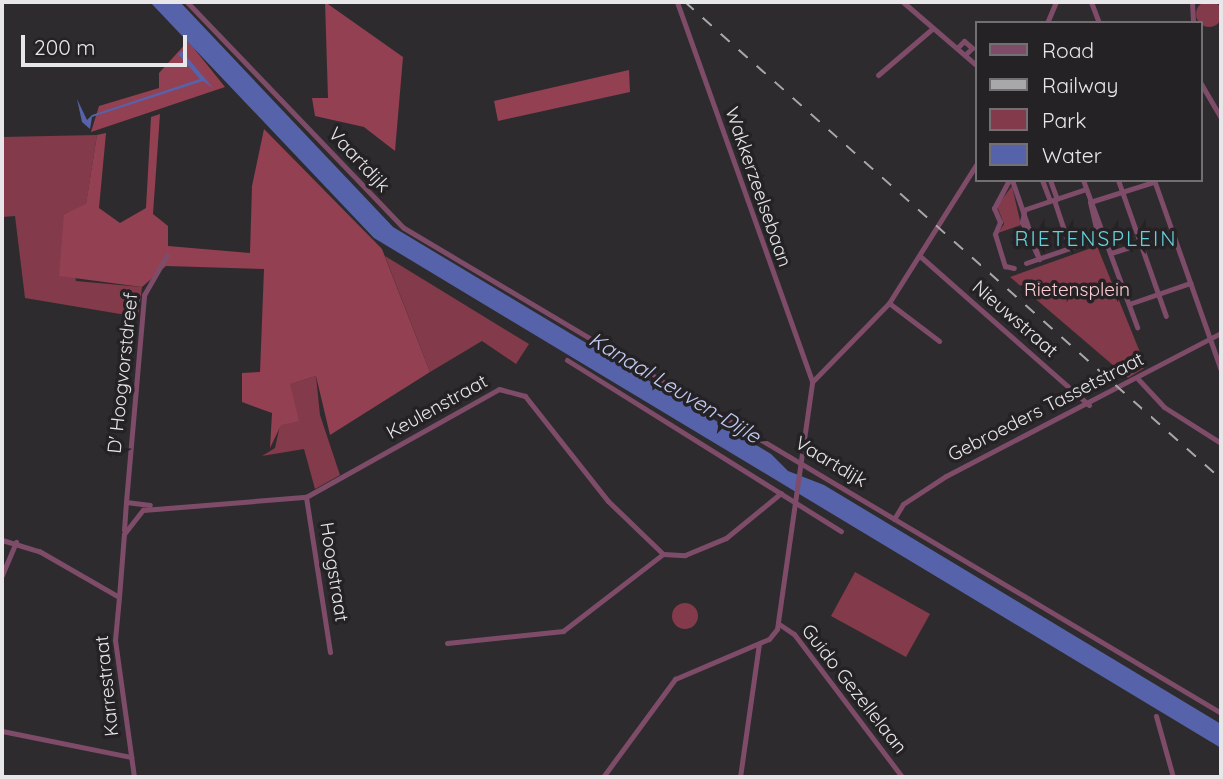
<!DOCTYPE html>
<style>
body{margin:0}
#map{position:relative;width:1223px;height:779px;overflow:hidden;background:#2e2b2e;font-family:Quicksand,sans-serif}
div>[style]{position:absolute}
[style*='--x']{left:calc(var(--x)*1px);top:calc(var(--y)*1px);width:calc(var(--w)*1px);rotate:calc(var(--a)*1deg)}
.green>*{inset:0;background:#833a4a}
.round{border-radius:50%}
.forest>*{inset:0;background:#934052}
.water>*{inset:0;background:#5662a9}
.minor>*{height:5px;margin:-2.5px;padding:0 2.5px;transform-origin:2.5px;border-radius:2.5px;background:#7e4c69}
.rail>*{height:2px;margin-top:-1px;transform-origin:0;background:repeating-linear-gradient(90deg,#a8a7a9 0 12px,transparent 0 24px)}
span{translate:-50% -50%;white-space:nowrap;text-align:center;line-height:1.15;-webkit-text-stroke:7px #242224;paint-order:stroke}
.street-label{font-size:19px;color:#e7e6e8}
.park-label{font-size:19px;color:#fdcbd2}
.neighbourhood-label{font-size:21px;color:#65d1dc;letter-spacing:2px}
.water-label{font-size:21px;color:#c2cbf4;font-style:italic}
.frame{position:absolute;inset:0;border:4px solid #e7e6e8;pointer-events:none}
.legend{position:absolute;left:975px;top:21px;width:228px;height:161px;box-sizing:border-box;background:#242224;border:2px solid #727072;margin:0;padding:9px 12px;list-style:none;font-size:21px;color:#e7e6e8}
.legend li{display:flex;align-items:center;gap:14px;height:35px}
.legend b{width:35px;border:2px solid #727072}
.scale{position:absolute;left:21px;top:35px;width:166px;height:32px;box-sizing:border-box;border:4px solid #e7e6e8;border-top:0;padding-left:9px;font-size:21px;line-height:24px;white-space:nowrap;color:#e7e6e8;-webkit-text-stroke:5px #242224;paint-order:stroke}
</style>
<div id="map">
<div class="green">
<i class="round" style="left:1196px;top:1px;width:26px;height:26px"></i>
<i style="clip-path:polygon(97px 135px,86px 205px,64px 214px,76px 281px,142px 287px,138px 317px,25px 298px,15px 216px,2px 217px,2px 137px)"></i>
<i style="clip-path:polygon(1012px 186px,1021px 225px,998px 233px,1004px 224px,997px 206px)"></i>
<i style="clip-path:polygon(1097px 246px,1146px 367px,1128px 378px,1010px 277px)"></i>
<i style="clip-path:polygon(385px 256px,529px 344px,516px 364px,482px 341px,430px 372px)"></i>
<i style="clip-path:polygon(316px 376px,320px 415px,340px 475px,315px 489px,304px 449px,262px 456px,275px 448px,289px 384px)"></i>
<i style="clip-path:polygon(855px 572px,930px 614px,906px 657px,831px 616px)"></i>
<i class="round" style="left:672px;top:603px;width:26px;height:26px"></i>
</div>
<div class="forest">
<i style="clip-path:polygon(325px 2px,403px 57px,395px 151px,364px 127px,315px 116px,312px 98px,328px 98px)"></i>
<i style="clip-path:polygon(188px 41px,225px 87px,91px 132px,99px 106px,159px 88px,159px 73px)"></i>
<i style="clip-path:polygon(629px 70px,630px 92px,498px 121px,494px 101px)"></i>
<i style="clip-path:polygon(160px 114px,153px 214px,168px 226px,168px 246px,250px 253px,252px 186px,264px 129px,382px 249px,430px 372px,330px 435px,316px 376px,290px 384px,299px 421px,281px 425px,270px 448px,272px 413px,242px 402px,242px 373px,260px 372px,264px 269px,166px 266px,142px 287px,59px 276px,64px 214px,86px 204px,97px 135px,106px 133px,99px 208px,120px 223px,146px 208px,151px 117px)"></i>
</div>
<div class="water">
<i style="clip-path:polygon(150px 2px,180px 2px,393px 227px,771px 454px,788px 471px,824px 485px,1221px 724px,1221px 748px,374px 238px)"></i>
<i style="clip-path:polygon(182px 51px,213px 88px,203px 81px,92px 117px,90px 129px,82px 122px,77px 99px,87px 120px,92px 115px,200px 79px,178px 54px)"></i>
</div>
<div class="minor">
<i style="--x:187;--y:2;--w:313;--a:46.2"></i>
<i style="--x:404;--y:228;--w:950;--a:30.69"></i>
<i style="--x:677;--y:2;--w:403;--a:70.4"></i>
<i style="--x:903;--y:2;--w:96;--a:40.8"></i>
<i style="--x:1091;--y:2;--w:22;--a:69"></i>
<i style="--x:1192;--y:2;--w:21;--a:87"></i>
<i style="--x:1047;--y:23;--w:23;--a:-67"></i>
<i style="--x:957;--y:48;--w:10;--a:-45"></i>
<i style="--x:964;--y:41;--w:11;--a:41"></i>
<i style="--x:972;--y:48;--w:10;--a:135"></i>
<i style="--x:878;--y:75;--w:72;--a:-40.5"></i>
<i style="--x:1200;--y:82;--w:42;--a:59.7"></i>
<i style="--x:1009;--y:180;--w:32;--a:118"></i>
<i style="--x:994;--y:208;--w:15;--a:67"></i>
<i style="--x:1000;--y:222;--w:13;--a:113"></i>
<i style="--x:995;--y:234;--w:34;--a:73"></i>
<i style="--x:1005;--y:266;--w:9;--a:13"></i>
<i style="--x:1012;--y:180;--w:83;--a:71.1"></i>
<i style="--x:1042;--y:180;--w:22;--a:69"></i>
<i style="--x:1050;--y:180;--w:20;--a:70"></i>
<i style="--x:1083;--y:180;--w:157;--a:69.8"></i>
<i style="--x:1118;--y:180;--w:144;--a:70.6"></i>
<i style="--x:1154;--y:180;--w:201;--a:70.6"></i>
<i style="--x:1054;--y:200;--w:51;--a:71.6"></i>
<i style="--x:1090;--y:202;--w:67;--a:-17.4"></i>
<i style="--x:1090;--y:202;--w:37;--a:77"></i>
<i style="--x:1023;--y:210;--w:66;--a:-18.4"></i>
<i style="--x:1024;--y:212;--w:10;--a:101"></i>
<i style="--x:1022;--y:222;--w:41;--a:65.3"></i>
<i style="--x:1111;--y:253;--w:65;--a:-17.9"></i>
<i style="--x:921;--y:257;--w:224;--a:41.4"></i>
<i style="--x:1026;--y:263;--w:83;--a:-18.9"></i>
<i style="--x:889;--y:303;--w:63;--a:37.2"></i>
<i style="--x:1129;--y:304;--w:65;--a:-19"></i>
<i style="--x:567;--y:360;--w:323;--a:32"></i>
<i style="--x:1138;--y:379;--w:38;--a:47"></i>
<i style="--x:1164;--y:407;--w:67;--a:32.3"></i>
<i style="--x:306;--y:497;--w:157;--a:81.2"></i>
<i style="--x:126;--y:502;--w:208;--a:-85"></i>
<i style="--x:144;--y:295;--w:46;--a:-60.1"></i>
<i style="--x:894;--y:519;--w:17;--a:-59"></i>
<i style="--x:903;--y:504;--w:51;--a:-33.1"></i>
<i style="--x:946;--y:476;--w:310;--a:-27.5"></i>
<i style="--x:124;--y:530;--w:28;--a:-86"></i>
<i style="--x:126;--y:502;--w:24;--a:7"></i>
<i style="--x:2;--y:540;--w:39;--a:17"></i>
<i style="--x:39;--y:551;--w:92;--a:29.9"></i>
<i style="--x:119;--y:597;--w:43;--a:95.3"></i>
<i style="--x:115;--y:640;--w:138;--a:82.1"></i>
<i style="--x:2;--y:575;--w:36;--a:-67"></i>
<i style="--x:119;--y:597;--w:63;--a:-85.5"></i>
<i style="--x:124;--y:534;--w:31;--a:-52"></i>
<i style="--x:143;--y:510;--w:164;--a:-4.6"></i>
<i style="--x:306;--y:497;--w:221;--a:-29.2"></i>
<i style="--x:499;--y:389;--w:27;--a:15"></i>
<i style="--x:525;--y:396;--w:134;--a:51.7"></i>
<i style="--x:608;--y:501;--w:76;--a:43.9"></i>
<i style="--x:663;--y:554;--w:22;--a:3"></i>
<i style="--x:685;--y:555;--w:44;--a:-22.5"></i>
<i style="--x:726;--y:538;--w:71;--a:-39.3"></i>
<i style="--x:779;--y:624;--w:18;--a:34"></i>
<i style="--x:794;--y:634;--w:179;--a:52.9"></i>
<i style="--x:447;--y:643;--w:117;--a:-5.9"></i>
<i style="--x:563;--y:631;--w:126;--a:-37.6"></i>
<i style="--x:1156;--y:716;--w:63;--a:74.4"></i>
<i style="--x:2;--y:731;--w:132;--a:11.4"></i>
<i style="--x:603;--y:777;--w:122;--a:-53.7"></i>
<i style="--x:675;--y:679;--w:102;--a:-23.1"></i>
<i style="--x:769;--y:639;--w:13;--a:-51"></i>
<i style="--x:777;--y:629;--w:249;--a:-81.9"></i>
<i style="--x:812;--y:382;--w:110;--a:-45.7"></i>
<i style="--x:889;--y:303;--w:163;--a:-57.8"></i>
<i style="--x:740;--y:777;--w:134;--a:-81.9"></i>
</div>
<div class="rail">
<i style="--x:685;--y:2;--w:718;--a:41.67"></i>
</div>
<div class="street-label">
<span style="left:359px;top:160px;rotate:47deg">Vaartdijk</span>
<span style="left:758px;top:187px;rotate:71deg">Wakkerzeelsebaan</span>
<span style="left:1015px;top:319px;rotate:41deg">Nieuwstraat</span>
<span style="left:123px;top:373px;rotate:-84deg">D' Hoogvorstdreef</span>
<span style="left:437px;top:407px;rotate:-29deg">Keulenstraat</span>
<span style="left:1046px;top:407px;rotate:-27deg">Gebroeders Tassetstraat</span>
<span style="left:831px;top:462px;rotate:31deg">Vaartdijk</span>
<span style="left:334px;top:572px;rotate:81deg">Hoogstraat</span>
<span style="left:107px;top:686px;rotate:-96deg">Karrestraat</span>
<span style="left:854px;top:689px;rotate:52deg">Guido Gezellelaan</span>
</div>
<div class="park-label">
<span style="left:1077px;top:290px">Rietensplein</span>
</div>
<div class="neighbourhood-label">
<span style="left:1096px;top:238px">RIETENSPLEIN</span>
</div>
<div class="water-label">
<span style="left:675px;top:387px;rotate:31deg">Kanaal Leuven-Dijle</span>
</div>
<div class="frame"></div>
<ul class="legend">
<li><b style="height:9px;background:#7e4c69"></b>Road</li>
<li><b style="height:9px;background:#a8a7a9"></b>Railway</li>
<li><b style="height:19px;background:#833a4a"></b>Park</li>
<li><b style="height:19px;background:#5662a9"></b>Water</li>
</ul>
<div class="scale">200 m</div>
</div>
